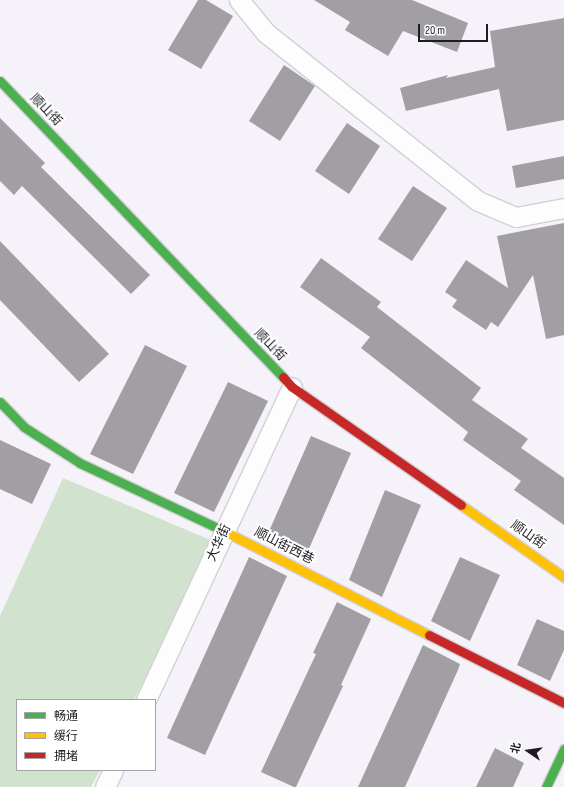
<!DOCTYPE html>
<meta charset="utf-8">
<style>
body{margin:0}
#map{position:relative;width:564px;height:787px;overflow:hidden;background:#f5f2fa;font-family:"Sofia Sans Condensed","Noto Sans SC",sans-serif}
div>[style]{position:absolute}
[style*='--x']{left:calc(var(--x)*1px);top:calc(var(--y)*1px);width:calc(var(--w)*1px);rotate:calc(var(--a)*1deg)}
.green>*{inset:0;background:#d1e3ce}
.building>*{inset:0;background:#a19fa4}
.roads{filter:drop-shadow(1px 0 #d2d0d5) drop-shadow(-1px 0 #d2d0d5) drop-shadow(0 1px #d2d0d5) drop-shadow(0 -1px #d2d0d5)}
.street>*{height:19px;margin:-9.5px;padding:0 9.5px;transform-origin:9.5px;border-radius:9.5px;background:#fefdfe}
.fast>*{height:9px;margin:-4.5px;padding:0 4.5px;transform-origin:4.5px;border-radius:4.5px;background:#4caf50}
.slow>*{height:9px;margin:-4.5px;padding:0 4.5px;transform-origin:4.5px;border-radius:4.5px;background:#ffc107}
.jam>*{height:9px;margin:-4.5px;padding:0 4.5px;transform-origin:4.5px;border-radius:4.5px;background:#c62828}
span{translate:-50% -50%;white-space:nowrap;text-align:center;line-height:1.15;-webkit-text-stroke:4px #fff;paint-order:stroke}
.street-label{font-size:13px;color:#1e1c21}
.legend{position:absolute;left:16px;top:699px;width:140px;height:72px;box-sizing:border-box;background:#fff;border:1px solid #a5a4a6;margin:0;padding:5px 7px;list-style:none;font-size:12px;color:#1e1c21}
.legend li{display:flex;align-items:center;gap:8px;height:20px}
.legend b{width:20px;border:1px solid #a5a4a6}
.north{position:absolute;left:508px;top:731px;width:40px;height:40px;-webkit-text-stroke:3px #fff;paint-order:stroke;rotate:283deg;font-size:11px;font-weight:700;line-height:16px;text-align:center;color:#1e1c21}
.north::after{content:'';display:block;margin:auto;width:14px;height:18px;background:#1e1c21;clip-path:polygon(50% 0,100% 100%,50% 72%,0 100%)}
.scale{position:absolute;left:418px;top:24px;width:70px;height:18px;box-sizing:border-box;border:2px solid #1e1c21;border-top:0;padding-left:5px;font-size:12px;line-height:14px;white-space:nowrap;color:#1e1c21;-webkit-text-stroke:3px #fff;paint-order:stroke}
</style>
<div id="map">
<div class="green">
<i style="clip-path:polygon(63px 478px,213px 541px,134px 700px,17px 700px,17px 770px,100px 770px,91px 787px,0 787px,0 616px)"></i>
</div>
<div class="building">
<i style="clip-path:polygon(198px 0,206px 0,233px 16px,201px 69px,168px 50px)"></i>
<i style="clip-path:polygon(314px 0,412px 0,468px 23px,457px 52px,403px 31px,388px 56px,345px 30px,350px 22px)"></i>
<i style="clip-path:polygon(564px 18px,564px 120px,507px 131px,499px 89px,406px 111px,400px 88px,448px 75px,446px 78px,495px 67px,490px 31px)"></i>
<i style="clip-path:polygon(284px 65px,315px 86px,280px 141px,249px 121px)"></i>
<i style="clip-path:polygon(0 118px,45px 163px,41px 167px,150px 275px,131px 294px,22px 186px,14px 195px,0 181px)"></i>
<i style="clip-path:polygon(347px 123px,380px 146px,349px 194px,315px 171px)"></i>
<i style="clip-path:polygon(564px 156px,564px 179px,516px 188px,512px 166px)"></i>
<i style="clip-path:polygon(413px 186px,447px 208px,412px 261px,378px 239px)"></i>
<i style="clip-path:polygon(564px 223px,564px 335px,546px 339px,533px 275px,498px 327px,491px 322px,486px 330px,452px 307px,457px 300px,445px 292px,466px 260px,508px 288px,497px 236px)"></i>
<i style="clip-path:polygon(0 241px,109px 354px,79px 382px,0 300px)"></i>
<i style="clip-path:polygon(321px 258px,381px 302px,377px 307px,481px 388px,472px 400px,528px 439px,521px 448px,564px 478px,564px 525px,514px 490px,521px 481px,463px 440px,468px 432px,361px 348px,370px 337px,300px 287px)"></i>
<i style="clip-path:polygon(145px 345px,187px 366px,133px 474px,90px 454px)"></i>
<i style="clip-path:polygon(228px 382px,268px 401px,214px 512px,174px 493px)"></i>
<i style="clip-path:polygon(311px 436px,351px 453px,308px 551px,300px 548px,297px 554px,266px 538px)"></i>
<i style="clip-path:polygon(0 440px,51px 464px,32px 504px,0 489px)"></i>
<i style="clip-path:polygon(385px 490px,421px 505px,382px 597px,349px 580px)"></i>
<i style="clip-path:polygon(249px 557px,287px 576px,205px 755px,167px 738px)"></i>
<i style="clip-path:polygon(460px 557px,500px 575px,470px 641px,431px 621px)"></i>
<i style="clip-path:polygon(337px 602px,371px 619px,341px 685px,343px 686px,296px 787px,294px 787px,261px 772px,316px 654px,313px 653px)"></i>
<i style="clip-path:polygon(537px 619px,564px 631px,564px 650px,550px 681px,517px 665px)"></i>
<i style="clip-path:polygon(423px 645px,460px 664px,458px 670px,405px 787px,358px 787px)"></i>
<i style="clip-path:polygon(495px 748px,524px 763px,513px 787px,476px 787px)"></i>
</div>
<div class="roads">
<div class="street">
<i style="--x:239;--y:0;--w:43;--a:50.7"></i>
<i style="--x:266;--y:33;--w:270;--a:38.4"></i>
<i style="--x:478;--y:201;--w:41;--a:22.8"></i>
<i style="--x:516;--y:217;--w:49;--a:-10.6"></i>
<i style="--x:146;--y:700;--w:345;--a:-65"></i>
<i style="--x:105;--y:787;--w:19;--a:-65"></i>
</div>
<div class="fast">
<i style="--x:0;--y:81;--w:410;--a:46.3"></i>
<i style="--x:0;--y:402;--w:35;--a:46"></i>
<i style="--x:24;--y:427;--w:67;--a:32.7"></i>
<i style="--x:80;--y:463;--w:157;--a:25.3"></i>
<i style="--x:546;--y:787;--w:42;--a:-64.7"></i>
</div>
<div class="slow">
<i style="--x:461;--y:505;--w:126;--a:35"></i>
<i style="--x:222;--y:530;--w:232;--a:26.9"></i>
</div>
<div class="jam">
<i style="--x:283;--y:377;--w:13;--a:48"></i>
<i style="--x:292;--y:387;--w:206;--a:34.9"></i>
<i style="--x:429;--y:635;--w:151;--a:26.7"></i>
</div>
</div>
<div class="street-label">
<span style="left:46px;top:110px;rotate:46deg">顺山街</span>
<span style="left:270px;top:345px;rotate:46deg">顺山街</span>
<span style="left:528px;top:535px;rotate:35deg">顺山街</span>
<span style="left:219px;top:543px;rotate:-65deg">大华街</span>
<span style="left:284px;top:546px;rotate:27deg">顺山街西巷</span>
</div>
<ul class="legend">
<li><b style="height:5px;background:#4caf50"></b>畅通</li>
<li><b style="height:5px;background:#ffc107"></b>缓行</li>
<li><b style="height:5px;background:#c62828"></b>拥堵</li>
</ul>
<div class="north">北</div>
<div class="scale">20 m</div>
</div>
